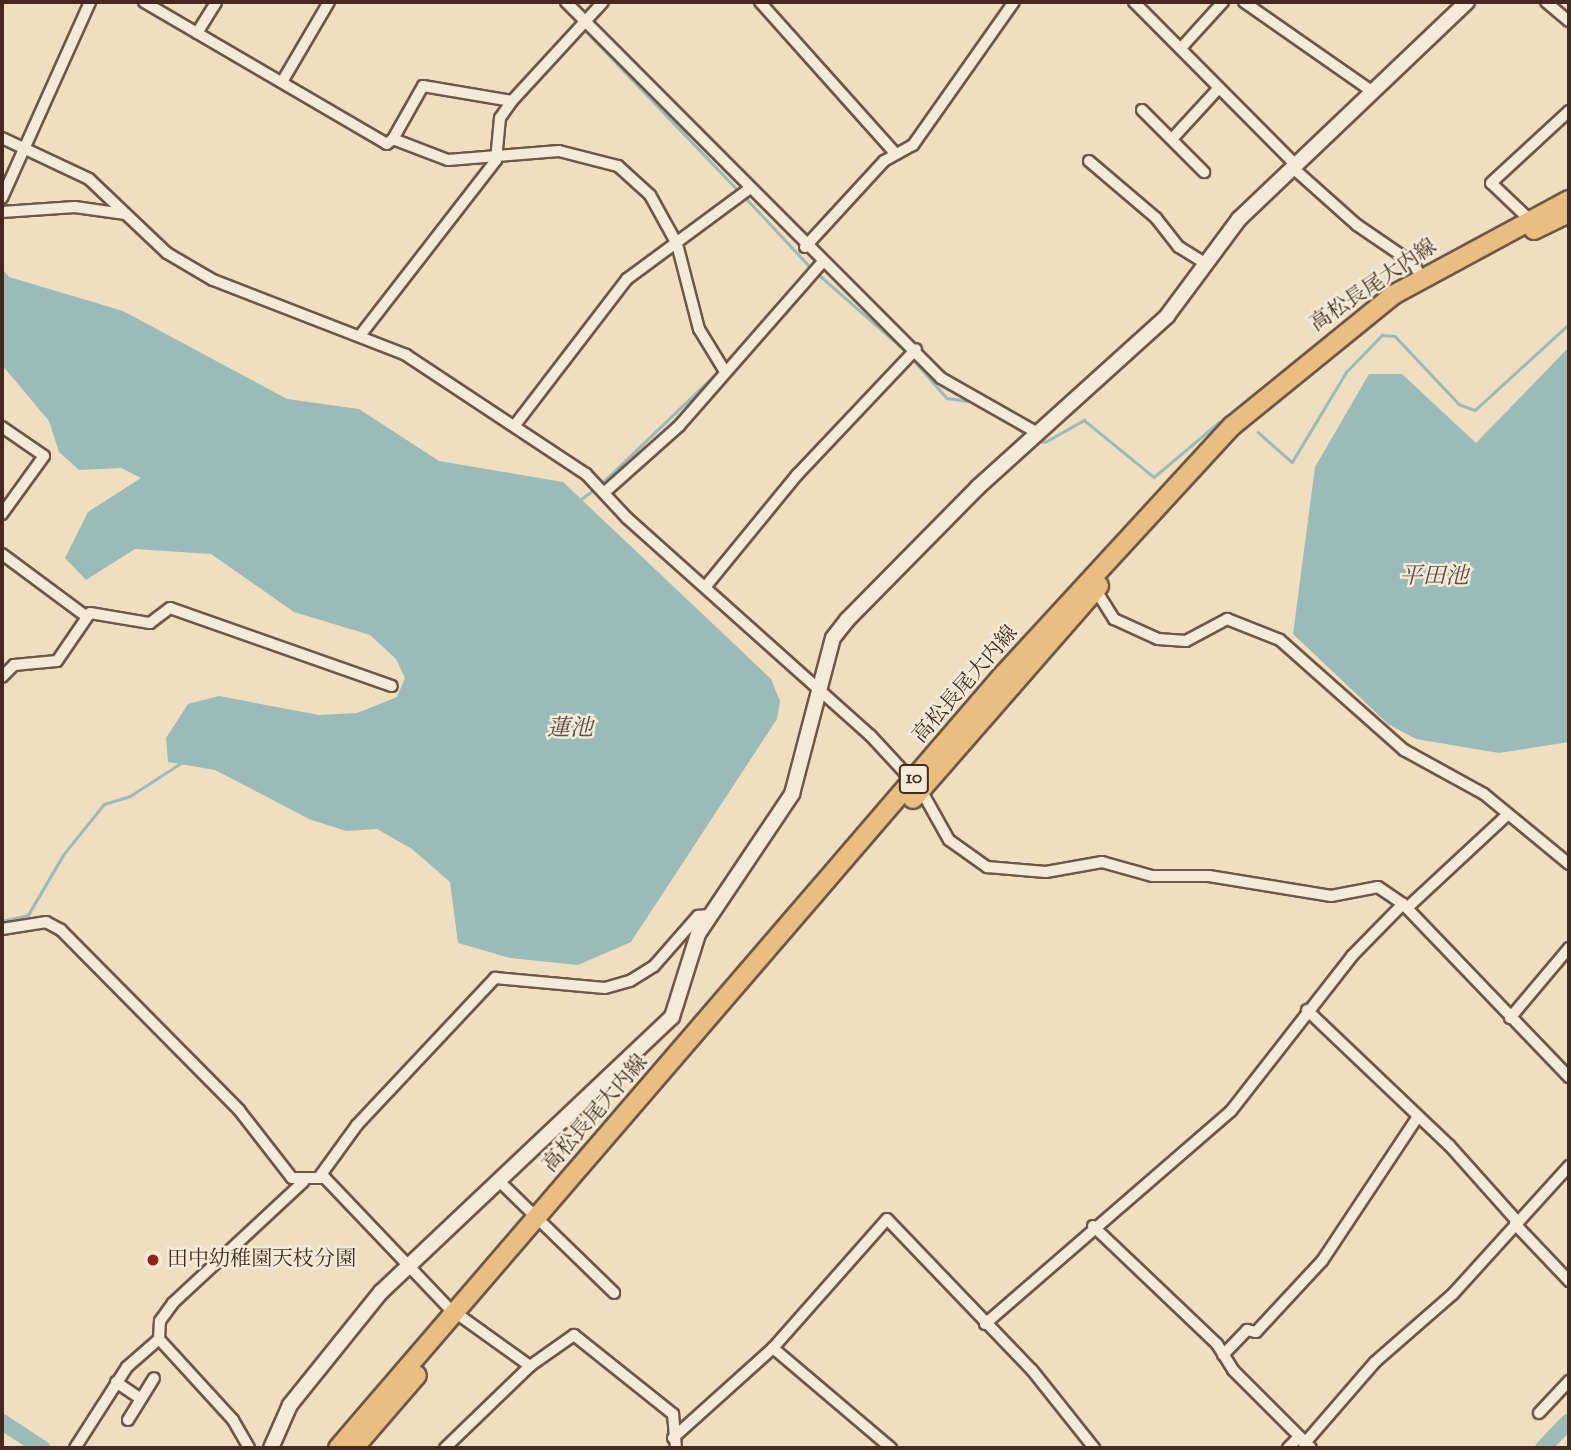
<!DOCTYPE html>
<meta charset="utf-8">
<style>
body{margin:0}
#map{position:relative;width:1571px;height:1450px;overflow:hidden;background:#f0dec1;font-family:"Sorts Mill Goudy","Noto Serif JP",serif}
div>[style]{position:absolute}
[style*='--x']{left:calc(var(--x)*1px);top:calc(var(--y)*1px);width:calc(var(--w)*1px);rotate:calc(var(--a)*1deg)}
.water>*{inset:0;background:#9bbbb9}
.stream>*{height:2.5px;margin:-1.25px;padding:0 1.25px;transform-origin:1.25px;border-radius:1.25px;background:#9bbbb9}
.river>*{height:16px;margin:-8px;padding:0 8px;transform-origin:8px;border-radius:8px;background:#9bbbb9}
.roads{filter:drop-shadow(2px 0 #6e5648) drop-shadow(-2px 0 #6e5648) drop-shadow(0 2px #6e5648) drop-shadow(0 -2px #6e5648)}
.minor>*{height:10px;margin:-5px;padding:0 5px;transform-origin:5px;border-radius:5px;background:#f5ead7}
.tertiary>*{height:14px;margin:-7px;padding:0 7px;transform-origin:7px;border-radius:7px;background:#f5ead7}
.primary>*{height:18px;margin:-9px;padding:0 9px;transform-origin:9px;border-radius:9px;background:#e8bf80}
.dots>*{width:19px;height:19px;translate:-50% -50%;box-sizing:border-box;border:4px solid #f5ead7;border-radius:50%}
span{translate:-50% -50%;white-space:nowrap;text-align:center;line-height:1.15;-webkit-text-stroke:5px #f5ead7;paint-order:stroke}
.shield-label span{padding:2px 5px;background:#f5ead7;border:2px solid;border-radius:5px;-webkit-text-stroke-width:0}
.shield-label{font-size:19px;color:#432920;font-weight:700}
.street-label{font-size:21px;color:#432920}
.poi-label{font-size:21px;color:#432920}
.left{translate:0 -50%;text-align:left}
.water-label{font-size:23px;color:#594e46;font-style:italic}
.frame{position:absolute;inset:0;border:4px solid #432920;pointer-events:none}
</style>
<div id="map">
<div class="water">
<i style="clip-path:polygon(2px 269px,9px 277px,123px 311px,287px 399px,359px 409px,439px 461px,563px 482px,771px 679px,780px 701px,777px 719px,631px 942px,578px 965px,510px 958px,458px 943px,450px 882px,412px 849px,377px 829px,346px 831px,309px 819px,215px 770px,168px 762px,166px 738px,188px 704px,219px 696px,319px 715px,357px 713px,397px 697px,405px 678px,396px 659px,370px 635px,294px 612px,211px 554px,135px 549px,86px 580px,65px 558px,88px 512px,141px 478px,121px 468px,79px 470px,59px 452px,49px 421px,2px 365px)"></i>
<i style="clip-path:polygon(1569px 347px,1569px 742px,1499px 753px,1416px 739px,1388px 724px,1293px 634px,1315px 467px,1369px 374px,1402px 374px,1476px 443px)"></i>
</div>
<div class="stream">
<i style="--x:561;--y:2;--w:29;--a:52"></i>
<i style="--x:584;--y:29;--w:224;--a:46.3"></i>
<i style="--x:744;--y:196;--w:101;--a:47"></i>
<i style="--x:818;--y:274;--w:120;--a:41.3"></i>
<i style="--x:912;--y:358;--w:53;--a:48.8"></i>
<i style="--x:947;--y:398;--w:27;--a:8"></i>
<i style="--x:724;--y:365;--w:32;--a:-46"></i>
<i style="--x:1010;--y:423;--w:21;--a:35"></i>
<i style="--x:1258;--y:432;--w:45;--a:41.4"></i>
<i style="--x:1292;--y:462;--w:105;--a:-59"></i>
<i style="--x:1346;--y:372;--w:52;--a:-45.8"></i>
<i style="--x:1382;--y:335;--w:13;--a:4"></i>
<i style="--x:1395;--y:336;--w:93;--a:46.7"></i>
<i style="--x:1459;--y:404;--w:17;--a:21"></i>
<i style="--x:1475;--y:410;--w:127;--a:-42.5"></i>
<i style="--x:1035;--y:440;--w:10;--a:11"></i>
<i style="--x:1045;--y:442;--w:45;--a:-29.4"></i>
<i style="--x:1084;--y:420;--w:90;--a:39.2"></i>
<i style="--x:1154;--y:477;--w:85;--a:-40.2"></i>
<i style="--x:601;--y:484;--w:165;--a:-43.8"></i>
<i style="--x:581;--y:499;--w:19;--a:-36"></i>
<i style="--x:2;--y:921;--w:27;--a:-13"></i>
<i style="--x:28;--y:915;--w:69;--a:-59.7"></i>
<i style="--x:63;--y:855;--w:65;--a:-51.2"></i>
<i style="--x:104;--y:804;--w:27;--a:-17"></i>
<i style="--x:130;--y:796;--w:61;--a:-32.9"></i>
</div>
<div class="river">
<i style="--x:2;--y:1422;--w:48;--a:33"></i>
<i style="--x:1543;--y:1448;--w:37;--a:-46"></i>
</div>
<div class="roads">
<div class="minor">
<i style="--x:144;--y:2;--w:281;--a:30.3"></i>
<i style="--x:387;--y:144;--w:8;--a:-40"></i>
<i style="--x:393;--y:139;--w:59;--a:20.9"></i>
<i style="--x:448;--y:160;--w:111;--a:-4.6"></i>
<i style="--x:559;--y:151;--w:61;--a:14.3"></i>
<i style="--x:618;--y:166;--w:43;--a:42.2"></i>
<i style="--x:650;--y:195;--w:56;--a:61.1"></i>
<i style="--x:677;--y:244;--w:88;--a:75.5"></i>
<i style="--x:699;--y:329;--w:48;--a:58.6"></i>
<i style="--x:566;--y:2;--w:531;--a:45.08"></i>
<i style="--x:941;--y:378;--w:112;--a:29.6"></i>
<i style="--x:760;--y:2;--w:204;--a:48.2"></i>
<i style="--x:1134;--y:2;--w:230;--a:45.2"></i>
<i style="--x:1244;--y:2;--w:157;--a:34.9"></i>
<i style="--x:1546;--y:2;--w:30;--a:40"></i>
<i style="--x:197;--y:33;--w:36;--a:-58"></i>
<i style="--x:1182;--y:47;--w:61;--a:-47.7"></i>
<i style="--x:282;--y:82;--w:93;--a:-59.6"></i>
<i style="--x:1142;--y:110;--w:88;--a:45"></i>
<i style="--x:2;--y:138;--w:96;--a:25.2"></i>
<i style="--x:89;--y:179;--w:108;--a:43.5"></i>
<i style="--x:167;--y:253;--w:53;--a:30.4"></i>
<i style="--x:213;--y:280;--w:207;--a:21.2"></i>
<i style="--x:406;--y:355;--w:216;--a:33.5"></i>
<i style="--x:586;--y:474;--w:60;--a:47"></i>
<i style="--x:627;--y:518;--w:326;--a:41.8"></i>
<i style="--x:870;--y:735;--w:75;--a:47.2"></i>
<i style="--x:921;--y:790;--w:57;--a:60.8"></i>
<i style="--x:949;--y:840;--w:47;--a:35.4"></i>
<i style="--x:987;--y:867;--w:59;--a:4.8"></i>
<i style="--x:1046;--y:872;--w:57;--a:-10.1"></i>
<i style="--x:1102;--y:862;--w:52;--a:15.6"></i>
<i style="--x:1152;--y:876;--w:57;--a:0"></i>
<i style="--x:1209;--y:876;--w:124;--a:9.3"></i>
<i style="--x:1331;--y:896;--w:48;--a:-10.8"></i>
<i style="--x:1378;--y:887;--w:30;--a:34"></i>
<i style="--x:1403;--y:904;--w:240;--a:46.2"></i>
<i style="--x:393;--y:139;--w:61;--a:-60.5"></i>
<i style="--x:423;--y:86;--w:90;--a:9.6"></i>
<i style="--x:1172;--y:139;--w:68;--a:-47.4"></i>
<i style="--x:1089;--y:161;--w:88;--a:40.4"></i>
<i style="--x:1156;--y:218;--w:37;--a:52"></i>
<i style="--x:1179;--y:247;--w:28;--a:32"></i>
<i style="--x:1293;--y:168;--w:86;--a:41.7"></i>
<i style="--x:1357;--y:225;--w:69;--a:34.4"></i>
<i style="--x:1414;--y:264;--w:16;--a:63"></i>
<i style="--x:2;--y:198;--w:215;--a:-65.8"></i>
<i style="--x:2;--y:212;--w:73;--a:-3.9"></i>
<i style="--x:75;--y:207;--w:49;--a:8.1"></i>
<i style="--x:1529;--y:219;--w:52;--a:-136.5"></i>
<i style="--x:1491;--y:183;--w:106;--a:-42.7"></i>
<i style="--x:805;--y:247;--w:117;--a:-47.4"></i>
<i style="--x:884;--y:161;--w:33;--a:-29"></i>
<i style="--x:913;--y:145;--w:175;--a:-54.8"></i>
<i style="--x:362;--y:333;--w:219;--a:-52.2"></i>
<i style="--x:496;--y:160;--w:42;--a:-84.6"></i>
<i style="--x:500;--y:118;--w:21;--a:-55"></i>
<i style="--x:512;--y:101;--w:134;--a:-47.4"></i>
<i style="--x:515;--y:425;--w:184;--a:-52.5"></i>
<i style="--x:627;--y:279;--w:152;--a:-36.4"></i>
<i style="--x:2;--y:427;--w:51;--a:34.6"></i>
<i style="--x:44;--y:456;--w:72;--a:125.9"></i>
<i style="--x:605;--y:492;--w:99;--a:-41.7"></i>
<i style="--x:679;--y:426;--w:215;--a:-48.8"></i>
<i style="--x:2;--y:554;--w:102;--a:36.6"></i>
<i style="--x:706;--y:586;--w:144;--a:-50.7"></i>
<i style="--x:797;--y:475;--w:173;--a:-46.6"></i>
<i style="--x:1094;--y:587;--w:38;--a:58"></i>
<i style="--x:1114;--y:619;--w:48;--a:24.4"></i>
<i style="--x:1158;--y:639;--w:28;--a:4"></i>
<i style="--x:1186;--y:641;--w:47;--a:-28.2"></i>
<i style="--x:1227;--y:619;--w:57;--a:21.6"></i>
<i style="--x:1280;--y:640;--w:166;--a:41.6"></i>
<i style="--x:1404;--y:750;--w:91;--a:28.8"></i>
<i style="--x:1484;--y:794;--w:110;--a:39.5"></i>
<i style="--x:2;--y:677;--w:17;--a:-45"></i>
<i style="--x:14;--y:665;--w:43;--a:-5.3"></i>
<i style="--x:57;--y:661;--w:58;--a:-55.5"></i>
<i style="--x:90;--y:613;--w:61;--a:9.5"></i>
<i style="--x:150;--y:623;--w:25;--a:-37"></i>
<i style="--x:170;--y:608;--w:235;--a:19.4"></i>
<i style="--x:1407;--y:908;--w:135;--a:-42.9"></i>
<i style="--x:2;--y:929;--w:45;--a:-9"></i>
<i style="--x:46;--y:922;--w:17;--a:28"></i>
<i style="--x:61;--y:930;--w:253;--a:45.3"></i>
<i style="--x:239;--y:1110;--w:86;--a:52.1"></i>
<i style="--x:292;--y:1178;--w:33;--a:0"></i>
<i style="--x:325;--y:1178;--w:180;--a:46.4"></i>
<i style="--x:449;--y:1308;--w:100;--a:35.6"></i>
<i style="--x:1307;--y:1010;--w:196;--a:43.6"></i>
<i style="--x:1449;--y:1145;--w:101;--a:48.2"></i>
<i style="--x:1510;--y:1018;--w:92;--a:-49.9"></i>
<i style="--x:320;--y:1176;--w:63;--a:-54"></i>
<i style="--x:357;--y:1125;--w:202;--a:-46.8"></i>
<i style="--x:495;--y:978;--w:110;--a:5.2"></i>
<i style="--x:605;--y:988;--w:26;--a:-16"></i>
<i style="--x:630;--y:981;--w:28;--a:-32"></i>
<i style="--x:654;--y:966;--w:67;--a:-48.7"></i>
<i style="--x:698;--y:916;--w:11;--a:-5"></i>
<i style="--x:498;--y:1180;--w:162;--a:44.2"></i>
<i style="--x:1515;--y:1224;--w:79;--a:46.5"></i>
<i style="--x:1093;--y:1226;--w:171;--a:43.6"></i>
<i style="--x:1217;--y:1344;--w:31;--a:58"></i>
<i style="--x:1233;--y:1370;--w:110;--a:45"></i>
<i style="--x:985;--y:1324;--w:325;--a:-40.9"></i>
<i style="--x:1231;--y:1111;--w:197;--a:-52"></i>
<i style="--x:1352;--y:956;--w:73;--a:-45.6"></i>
<i style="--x:159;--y:1339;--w:110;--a:47.6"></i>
<i style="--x:233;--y:1420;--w:32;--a:60"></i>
<i style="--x:773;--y:1348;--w:155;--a:40.3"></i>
<i style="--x:1223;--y:1355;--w:35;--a:-46"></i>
<i style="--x:1247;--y:1330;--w:9;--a:13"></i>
<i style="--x:1256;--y:1332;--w:97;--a:-47.1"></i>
<i style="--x:1322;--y:1261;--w:172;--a:-56.4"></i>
<i style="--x:116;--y:1382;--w:30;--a:34"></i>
<i style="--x:1539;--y:1413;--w:44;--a:-46.8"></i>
<i style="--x:128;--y:1420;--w:49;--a:-58.2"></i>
<i style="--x:673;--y:1438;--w:135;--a:-42"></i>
<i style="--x:773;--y:1348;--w:172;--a:-48.5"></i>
<i style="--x:887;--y:1219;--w:209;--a:46.2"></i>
<i style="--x:1032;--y:1370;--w:100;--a:51.5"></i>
<i style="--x:1304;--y:1444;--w:108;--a:-49.1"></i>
<i style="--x:1375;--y:1362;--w:103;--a:-41.1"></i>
<i style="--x:1453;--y:1294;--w:173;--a:-47.8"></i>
<i style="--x:75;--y:1448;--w:96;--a:-57.3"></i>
<i style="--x:127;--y:1367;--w:43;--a:-41.2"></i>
<i style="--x:159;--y:1339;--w:18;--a:-87"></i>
<i style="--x:160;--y:1321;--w:22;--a:-54"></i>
<i style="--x:173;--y:1303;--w:178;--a:-42.9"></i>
<i style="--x:445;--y:1448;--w:118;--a:-44"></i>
<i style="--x:530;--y:1366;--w:54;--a:-35.2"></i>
<i style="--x:574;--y:1335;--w:127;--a:38.6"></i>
<i style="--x:673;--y:1414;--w:34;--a:85"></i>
<i style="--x:1288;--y:1448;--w:14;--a:-45"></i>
</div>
<div class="tertiary">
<i style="--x:271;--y:1448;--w:47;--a:-66.2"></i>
<i style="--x:290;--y:1405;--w:145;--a:-51.2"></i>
<i style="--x:381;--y:1292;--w:400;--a:-43.4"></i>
<i style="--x:672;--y:1017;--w:87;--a:-72.6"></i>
<i style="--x:698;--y:934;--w:169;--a:-56.1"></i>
<i style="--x:792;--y:794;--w:161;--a:-75.3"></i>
<i style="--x:833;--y:638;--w:23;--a:-52"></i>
<i style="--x:847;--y:620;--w:187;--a:-45.4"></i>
<i style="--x:978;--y:487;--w:255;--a:-42.1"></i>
<i style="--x:1167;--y:316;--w:121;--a:-53.4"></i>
<i style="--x:1239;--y:219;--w:315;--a:-43.6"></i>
</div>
<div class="primary">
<i style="--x:1534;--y:230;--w:39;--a:-26"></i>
<i style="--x:913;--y:799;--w:283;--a:-48.9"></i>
<i style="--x:338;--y:1448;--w:1018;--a:-49.3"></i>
<i style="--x:1002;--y:676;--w:340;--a:-47.4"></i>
<i style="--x:1232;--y:426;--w:208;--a:-39.1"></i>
<i style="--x:1393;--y:295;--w:200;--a:-28.4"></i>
<i style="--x:354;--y:1448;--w:96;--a:-49.2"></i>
</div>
</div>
<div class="dots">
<i style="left:153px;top:1260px;background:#8f2418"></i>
</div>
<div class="shield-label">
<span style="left:914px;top:779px">10</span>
</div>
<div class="street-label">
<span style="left:1374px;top:286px;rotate:-34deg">高松長尾大内線</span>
<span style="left:966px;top:685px;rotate:-49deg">高松長尾大内線</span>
<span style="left:596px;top:1114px;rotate:-49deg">高松長尾大内線</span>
</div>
<div class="poi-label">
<span class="left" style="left:167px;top:1260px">田中幼稚園天枝分園</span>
</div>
<div class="water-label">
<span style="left:1434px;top:578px">平田池</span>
<span style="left:570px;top:730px">蓮池</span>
</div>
<div class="frame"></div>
</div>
